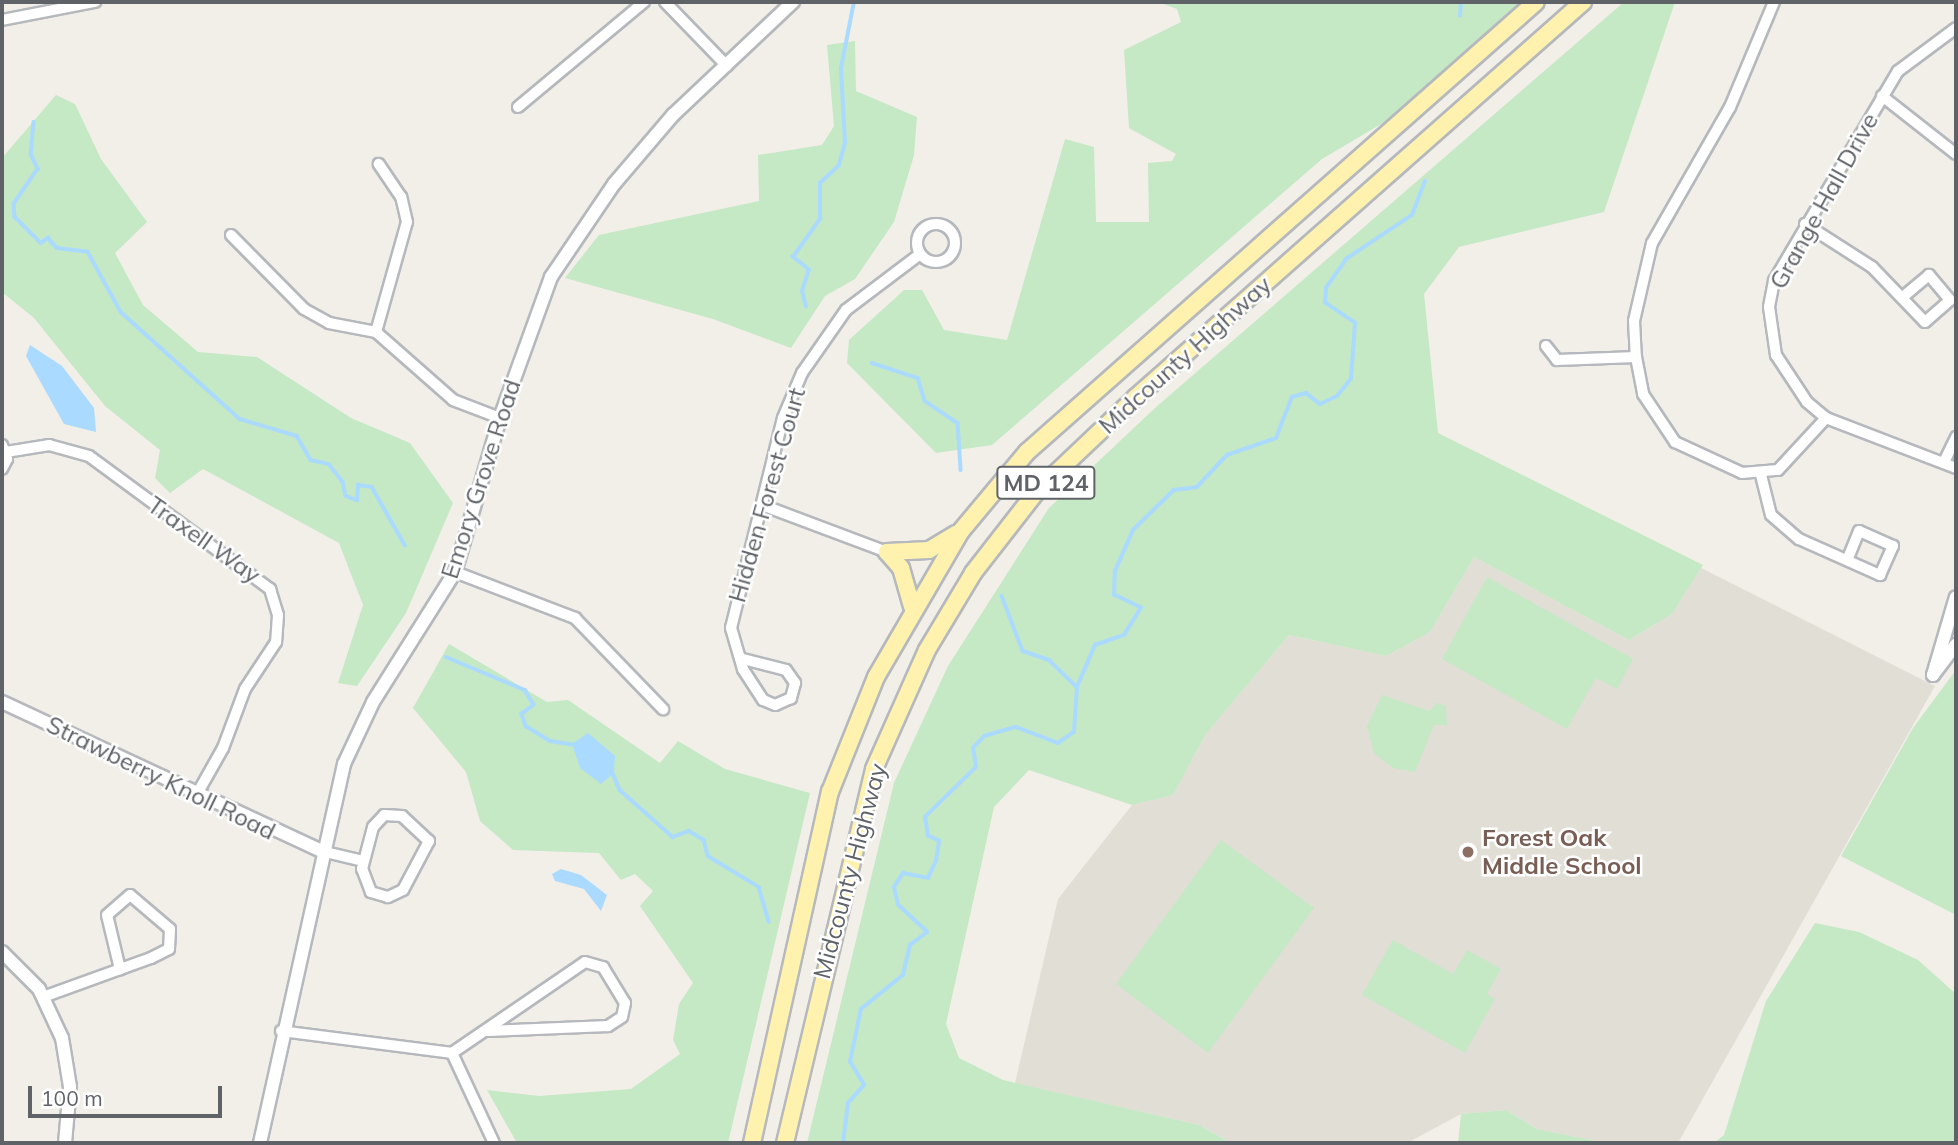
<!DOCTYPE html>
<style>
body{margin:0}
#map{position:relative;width:1958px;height:1145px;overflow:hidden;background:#f1efe8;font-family:Mulish,sans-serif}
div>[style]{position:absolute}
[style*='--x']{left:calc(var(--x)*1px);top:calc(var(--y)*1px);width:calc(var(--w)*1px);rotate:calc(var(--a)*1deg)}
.education>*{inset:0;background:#e1ded6}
.green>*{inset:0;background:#c5e8c5}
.water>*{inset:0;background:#aadaff}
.stream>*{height:3.5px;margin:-1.75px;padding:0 1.75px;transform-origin:1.75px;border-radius:1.75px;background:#aadaff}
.roads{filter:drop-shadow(2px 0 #b5b8bc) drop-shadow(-2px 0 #b5b8bc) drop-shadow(0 2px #b5b8bc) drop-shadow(0 -2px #b5b8bc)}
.minor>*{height:10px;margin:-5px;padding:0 5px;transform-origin:5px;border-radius:5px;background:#fff}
.minor>.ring{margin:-5px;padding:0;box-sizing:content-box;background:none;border:10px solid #fff;border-radius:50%}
.tertiary>*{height:12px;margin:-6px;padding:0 6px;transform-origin:6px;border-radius:6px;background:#fff}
.primary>*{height:16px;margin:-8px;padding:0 8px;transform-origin:8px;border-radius:8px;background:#fff2af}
.dots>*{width:19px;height:19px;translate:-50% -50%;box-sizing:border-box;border:4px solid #fff;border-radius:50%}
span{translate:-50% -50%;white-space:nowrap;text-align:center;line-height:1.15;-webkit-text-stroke:5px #fff;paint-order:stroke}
.shield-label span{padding:2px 5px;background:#fff;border:2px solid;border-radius:5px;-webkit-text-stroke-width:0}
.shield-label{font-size:23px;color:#5f6368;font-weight:700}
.street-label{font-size:24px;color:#5f6368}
.education-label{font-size:24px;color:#785e54;font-weight:700}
.left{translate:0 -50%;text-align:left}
.frame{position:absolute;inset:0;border:4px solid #5f6368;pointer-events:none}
.scale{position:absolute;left:28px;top:1086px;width:194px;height:32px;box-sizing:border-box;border:4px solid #5f6368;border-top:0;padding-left:9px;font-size:21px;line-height:24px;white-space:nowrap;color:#5f6368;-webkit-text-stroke:5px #fff;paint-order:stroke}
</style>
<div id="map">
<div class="education">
<i style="clip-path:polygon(1474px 557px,1629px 640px,1672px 614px,1701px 568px,1935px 686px,1678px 1143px,1606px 1143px,1537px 1129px,1506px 1110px,1461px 1114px,1407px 1143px,1231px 1143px,1199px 1125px,1015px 1083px,1058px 899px,1132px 805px,1173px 795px,1206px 734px,1289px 635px,1386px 656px,1430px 632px)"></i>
</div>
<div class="green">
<i style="clip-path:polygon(1158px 2px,1536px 2px,1425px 98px,1322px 159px,992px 445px,936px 453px,847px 363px,849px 340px,904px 290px,922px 290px,944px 330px,1007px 340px,1065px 139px,1094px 147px,1096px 222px,1149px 222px,1148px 163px,1172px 161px,1176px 154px,1129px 128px,1124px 50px,1181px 22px,1177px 9px)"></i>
<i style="clip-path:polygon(1624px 2px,1675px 2px,1604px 212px,1459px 247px,1424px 294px,1438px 433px,1703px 565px,1672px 614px,1629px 640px,1474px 557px,1430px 632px,1386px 656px,1289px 635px,1206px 734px,1173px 795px,1132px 805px,1029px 770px,994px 807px,946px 1024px,959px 1058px,1003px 1080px,1199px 1125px,1231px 1143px,807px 1143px,894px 783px,948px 666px,1049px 508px,1155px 408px)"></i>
<i style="clip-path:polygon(855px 41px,856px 91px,917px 117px,914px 155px,894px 222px,855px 279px,825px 296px,791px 348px,713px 319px,565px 278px,599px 235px,759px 201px,758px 155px,822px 145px,834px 126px,827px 45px)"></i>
<i style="clip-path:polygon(56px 95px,75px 104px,101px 159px,147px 222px,115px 253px,143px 305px,198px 352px,257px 357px,351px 418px,410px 443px,453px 503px,406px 613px,357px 686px,338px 683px,363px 605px,339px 543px,203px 469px,170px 493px,155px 478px,160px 450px,105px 406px,34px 318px,2px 292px,2px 158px)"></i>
<i style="clip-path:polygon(1487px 577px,1633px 659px,1617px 689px,1596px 678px,1567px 729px,1442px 659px)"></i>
<i style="clip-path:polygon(449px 644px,547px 702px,568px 700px,660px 763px,678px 741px,725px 769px,810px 793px,728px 1143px,517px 1143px,487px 1090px,539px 1096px,631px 1089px,680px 1054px,673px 1040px,679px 1004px,693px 983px,640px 906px,653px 891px,635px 874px,621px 880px,599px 853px,513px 850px,480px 821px,466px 772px,413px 708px)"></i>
<i style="clip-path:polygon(1956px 670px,1956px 915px,1841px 856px,1913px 728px)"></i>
<i style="clip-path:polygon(1382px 695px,1429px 711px,1437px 703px,1446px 706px,1447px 725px,1434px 725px,1415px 772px,1393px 768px,1374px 753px,1367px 726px)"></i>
<i style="clip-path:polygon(1221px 840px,1314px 908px,1208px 1053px,1116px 984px)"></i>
<i style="clip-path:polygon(1815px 923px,1859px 932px,1918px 960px,1956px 994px,1956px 1143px,1714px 1143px,1724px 1135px,1766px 1001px)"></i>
<i style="clip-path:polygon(1393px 940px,1453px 974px,1467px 950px,1501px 969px,1487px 994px,1495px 999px,1465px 1053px,1362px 995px)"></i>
<i style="clip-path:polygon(1506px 1110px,1537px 1129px,1606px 1143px,1458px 1143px,1461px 1114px)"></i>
</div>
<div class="water">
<i style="clip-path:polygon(30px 345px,62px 366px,94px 408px,96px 432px,64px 424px,26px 356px)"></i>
<i style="clip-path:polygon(588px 733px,615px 756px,614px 773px,601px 784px,580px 768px,572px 744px)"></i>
<i style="clip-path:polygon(561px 869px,581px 875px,607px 895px,601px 911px,584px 889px,555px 881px,552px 874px)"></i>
</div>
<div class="stream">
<i style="--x:1460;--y:16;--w:14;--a:-86"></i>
<i style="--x:34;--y:122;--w:32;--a:95"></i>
<i style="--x:31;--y:154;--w:17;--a:65"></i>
<i style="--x:38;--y:169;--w:42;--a:124.4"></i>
<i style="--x:14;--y:204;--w:13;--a:86"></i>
<i style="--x:15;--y:217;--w:37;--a:45"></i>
<i style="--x:41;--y:243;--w:9;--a:-36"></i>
<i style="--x:48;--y:238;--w:13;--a:48"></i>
<i style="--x:57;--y:248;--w:31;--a:7"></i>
<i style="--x:88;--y:252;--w:68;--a:61.2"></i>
<i style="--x:121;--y:312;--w:160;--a:42"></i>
<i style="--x:240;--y:419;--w:59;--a:16.6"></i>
<i style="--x:297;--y:436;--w:28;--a:60"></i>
<i style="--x:311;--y:460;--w:18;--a:13"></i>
<i style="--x:329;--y:464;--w:23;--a:52"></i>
<i style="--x:343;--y:482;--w:14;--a:78"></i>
<i style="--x:346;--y:496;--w:12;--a:20"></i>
<i style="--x:357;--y:500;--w:15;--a:-86"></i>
<i style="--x:358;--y:485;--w:14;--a:8"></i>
<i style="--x:372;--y:487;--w:67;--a:60.4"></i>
<i style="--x:806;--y:307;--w:16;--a:-104"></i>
<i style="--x:802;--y:291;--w:22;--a:-72"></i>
<i style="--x:809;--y:270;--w:21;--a:-141"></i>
<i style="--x:793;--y:257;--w:47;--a:-54.6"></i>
<i style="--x:820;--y:219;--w:36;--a:-90"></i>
<i style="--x:820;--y:183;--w:26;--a:-43"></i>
<i style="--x:839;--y:165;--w:23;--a:-75"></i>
<i style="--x:845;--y:143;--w:75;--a:-93.1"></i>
<i style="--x:841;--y:68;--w:67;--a:-78.9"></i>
<i style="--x:872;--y:363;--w:48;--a:18.1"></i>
<i style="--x:918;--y:378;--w:24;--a:73"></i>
<i style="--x:925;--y:401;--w:40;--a:34"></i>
<i style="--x:958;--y:423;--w:47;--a:86.3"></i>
<i style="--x:1002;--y:596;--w:59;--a:69.1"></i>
<i style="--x:1023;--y:651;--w:28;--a:19"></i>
<i style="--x:1049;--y:660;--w:39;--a:44"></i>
<i style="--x:446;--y:657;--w:86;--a:22.7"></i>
<i style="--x:525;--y:690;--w:17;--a:59"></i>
<i style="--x:534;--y:705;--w:15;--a:143"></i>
<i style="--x:522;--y:714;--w:13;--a:72"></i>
<i style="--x:526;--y:726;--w:28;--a:32"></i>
<i style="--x:550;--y:741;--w:24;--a:9"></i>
<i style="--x:612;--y:771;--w:21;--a:67"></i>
<i style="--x:620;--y:790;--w:71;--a:41.6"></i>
<i style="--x:673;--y:837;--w:17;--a:-21"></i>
<i style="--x:689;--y:831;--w:17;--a:31"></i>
<i style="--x:704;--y:840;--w:16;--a:76"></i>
<i style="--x:708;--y:856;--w:60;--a:31.3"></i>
<i style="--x:759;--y:887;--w:36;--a:74"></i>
<i style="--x:843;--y:1143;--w:40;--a:-82.9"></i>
<i style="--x:848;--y:1103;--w:24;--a:-48"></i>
<i style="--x:864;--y:1085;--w:27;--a:-121"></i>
<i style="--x:850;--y:1062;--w:54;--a:-78.3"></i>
<i style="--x:861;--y:1009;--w:54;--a:-39"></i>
<i style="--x:903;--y:975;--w:31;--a:-77"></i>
<i style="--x:910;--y:945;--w:21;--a:-37"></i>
<i style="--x:927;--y:932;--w:40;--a:-137"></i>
<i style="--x:898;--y:905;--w:18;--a:-103"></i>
<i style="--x:894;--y:887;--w:17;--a:-57"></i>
<i style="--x:903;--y:873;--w:25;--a:11"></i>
<i style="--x:928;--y:878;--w:19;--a:-65"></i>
<i style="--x:936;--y:861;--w:20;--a:-81"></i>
<i style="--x:939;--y:841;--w:12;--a:-156"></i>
<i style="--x:928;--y:836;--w:19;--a:-99"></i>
<i style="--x:925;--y:817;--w:71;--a:-44.4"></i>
<i style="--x:976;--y:767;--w:19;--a:-99"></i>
<i style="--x:973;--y:748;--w:16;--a:-47"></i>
<i style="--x:984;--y:736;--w:33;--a:-16"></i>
<i style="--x:1016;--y:727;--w:45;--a:20.9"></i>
<i style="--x:1058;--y:743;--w:19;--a:-35"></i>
<i style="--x:1074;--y:732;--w:45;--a:-86.2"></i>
<i style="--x:1077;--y:687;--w:46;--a:-66.8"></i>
<i style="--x:1095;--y:645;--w:31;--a:-19"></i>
<i style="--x:1124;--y:635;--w:32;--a:-58"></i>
<i style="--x:1141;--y:608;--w:30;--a:-154"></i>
<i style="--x:1114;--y:595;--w:24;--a:-88"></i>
<i style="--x:1115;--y:571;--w:45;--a:-66.3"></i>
<i style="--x:1133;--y:530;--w:57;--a:-44.3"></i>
<i style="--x:1174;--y:490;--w:23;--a:-7"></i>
<i style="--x:1197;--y:487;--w:44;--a:-46.8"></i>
<i style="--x:1227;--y:455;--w:52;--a:-19.1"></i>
<i style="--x:1276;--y:438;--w:44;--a:-68.7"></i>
<i style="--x:1292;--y:397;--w:15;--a:-16"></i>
<i style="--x:1306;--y:393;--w:18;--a:38"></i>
<i style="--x:1320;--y:404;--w:19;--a:-25"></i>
<i style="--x:1337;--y:396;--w:22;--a:-51"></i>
<i style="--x:1351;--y:379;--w:56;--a:-85.9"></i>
<i style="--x:1355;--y:323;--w:36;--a:-146"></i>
<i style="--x:1325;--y:303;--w:15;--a:-86"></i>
<i style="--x:1326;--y:288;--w:35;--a:-55"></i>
<i style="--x:1346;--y:259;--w:79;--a:-33.7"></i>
<i style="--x:1412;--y:215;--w:36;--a:-69"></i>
</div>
<div class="roads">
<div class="minor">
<i style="--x:665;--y:2;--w:89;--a:45.9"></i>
<i style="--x:1774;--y:2;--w:114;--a:112.7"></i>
<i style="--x:1730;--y:107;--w:157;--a:119.8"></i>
<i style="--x:1652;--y:243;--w:80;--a:103"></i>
<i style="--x:1634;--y:321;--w:36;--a:87"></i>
<i style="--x:1636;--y:357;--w:38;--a:79"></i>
<i style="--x:1643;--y:394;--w:58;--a:56.3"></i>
<i style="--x:1675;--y:442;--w:74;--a:24.8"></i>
<i style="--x:1742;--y:473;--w:36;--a:-5"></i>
<i style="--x:1778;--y:470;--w:71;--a:-47.3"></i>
<i style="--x:2;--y:20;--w:95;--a:-11"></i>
<i style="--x:1956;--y:28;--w:72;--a:143.4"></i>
<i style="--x:1898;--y:71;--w:244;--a:120.6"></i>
<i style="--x:1774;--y:281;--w:26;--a:101"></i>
<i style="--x:1769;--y:307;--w:49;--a:81.7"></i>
<i style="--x:1776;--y:355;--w:56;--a:56.6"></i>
<i style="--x:1807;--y:402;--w:25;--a:40"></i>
<i style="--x:1826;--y:418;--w:139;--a:21"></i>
<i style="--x:1882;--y:96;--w:94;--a:38.1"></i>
<i style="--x:518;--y:107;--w:164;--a:-39.8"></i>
<i class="ring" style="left:917px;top:224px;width:28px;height:28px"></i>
<i style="--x:1805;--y:224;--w:80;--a:32.7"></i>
<i style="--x:1872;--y:267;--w:76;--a:46.1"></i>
<i style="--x:1925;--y:322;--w:33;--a:-41"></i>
<i style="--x:1950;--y:300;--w:33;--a:-130"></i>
<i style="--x:1929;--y:275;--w:34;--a:140"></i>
<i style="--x:231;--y:235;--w:104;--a:45.4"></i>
<i style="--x:304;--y:309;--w:29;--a:29"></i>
<i style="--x:329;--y:323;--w:48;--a:10.8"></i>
<i style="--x:376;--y:332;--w:103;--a:41.4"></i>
<i style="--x:453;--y:400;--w:50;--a:21"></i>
<i style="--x:376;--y:332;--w:114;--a:-74.3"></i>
<i style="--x:407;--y:222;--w:26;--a:-103"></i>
<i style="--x:401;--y:197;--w:40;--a:-124"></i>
<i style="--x:1546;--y:346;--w:18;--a:52"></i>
<i style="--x:1557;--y:360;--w:79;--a:-2.2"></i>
<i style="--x:2;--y:445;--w:15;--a:70"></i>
<i style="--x:7;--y:459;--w:11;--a:117"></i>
<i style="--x:6;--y:452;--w:44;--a:-9.2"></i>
<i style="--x:49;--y:445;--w:41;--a:15.4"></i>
<i style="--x:89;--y:456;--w:225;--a:36.3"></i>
<i style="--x:270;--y:589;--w:27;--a:73"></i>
<i style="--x:278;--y:615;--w:27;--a:94"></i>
<i style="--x:276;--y:642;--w:56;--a:123.4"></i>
<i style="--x:245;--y:689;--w:63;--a:110.4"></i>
<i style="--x:223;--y:748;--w:55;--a:119.4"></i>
<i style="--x:1944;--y:462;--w:28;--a:-64"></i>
<i style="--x:1761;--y:475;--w:41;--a:76"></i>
<i style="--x:1771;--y:515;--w:37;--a:41"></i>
<i style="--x:1799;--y:539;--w:89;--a:24"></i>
<i style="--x:1880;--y:575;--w:32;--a:-66"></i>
<i style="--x:1893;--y:546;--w:37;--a:-156"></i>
<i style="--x:1859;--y:531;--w:31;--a:112"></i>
<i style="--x:762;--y:505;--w:134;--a:20.6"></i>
<i style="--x:455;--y:572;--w:129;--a:21"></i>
<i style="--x:575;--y:618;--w:127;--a:46"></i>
<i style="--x:743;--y:659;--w:44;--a:14.3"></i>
<i style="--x:786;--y:670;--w:16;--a:55"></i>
<i style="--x:795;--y:683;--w:16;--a:105"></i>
<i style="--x:791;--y:698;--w:17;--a:156"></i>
<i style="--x:775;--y:705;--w:13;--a:-157"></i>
<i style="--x:763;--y:700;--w:37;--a:-123"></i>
<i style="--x:743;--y:669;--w:43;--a:-106.3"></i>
<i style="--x:731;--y:628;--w:216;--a:-76.1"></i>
<i style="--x:783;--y:418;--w:49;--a:-67.1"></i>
<i style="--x:802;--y:373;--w:77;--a:-55.1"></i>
<i style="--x:846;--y:310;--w:93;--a:-37.1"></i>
<i style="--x:384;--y:815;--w:18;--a:3"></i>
<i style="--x:402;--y:816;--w:37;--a:43"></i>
<i style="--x:429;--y:841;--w:55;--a:118"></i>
<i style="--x:403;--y:890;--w:17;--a:155"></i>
<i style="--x:388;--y:897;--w:18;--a:-164"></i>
<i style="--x:371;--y:892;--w:25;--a:-111"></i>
<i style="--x:362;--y:869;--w:43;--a:-75.3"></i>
<i style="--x:373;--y:827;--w:16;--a:-47"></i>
<i style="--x:321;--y:851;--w:43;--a:13.4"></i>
<i style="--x:43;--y:997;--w:115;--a:-19.9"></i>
<i style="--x:151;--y:958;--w:20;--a:-27"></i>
<i style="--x:169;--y:949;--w:20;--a:-87"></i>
<i style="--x:170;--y:929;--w:52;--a:-139.6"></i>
<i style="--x:130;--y:895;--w:30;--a:139"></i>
<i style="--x:107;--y:915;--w:56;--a:76.5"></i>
<i style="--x:281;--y:1031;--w:172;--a:7.3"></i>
<i style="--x:452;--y:1053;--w:161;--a:-34.4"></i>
<i style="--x:585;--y:962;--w:19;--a:16"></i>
<i style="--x:603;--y:967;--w:42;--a:58.6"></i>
<i style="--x:625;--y:1003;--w:14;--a:102"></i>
<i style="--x:622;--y:1017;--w:17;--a:147"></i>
<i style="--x:608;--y:1026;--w:120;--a:177.6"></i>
<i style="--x:452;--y:1053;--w:99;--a:65"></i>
</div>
<div class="tertiary">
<i style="--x:1933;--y:675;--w:81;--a:-73.6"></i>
<i style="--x:1933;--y:675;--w:38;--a:-53"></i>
<i style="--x:2;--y:702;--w:352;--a:25"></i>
<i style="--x:2;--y:952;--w:52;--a:45"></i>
<i style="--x:39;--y:989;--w:54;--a:64.9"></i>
<i style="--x:62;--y:1038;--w:50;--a:80.7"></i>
<i style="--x:70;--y:1087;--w:56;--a:95.1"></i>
<i style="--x:260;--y:1143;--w:388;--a:-77.5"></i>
<i style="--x:344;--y:764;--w:68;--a:-64.9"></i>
<i style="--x:373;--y:702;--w:154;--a:-57.8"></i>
<i style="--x:455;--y:572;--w:160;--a:-73.7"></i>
<i style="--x:500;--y:418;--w:150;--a:-70.1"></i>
<i style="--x:551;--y:277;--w:112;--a:-55.9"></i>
<i style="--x:614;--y:184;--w:91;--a:-49.5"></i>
<i style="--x:673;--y:115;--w:165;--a:-43.3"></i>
</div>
<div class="primary">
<i style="--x:887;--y:552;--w:42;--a:-2.7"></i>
<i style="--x:929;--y:550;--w:31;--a:-31"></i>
<i style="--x:887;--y:552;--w:21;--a:49"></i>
<i style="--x:901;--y:568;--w:40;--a:74"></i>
<i style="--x:752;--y:1143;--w:360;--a:-77.5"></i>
<i style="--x:830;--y:792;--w:124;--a:-68.2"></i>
<i style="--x:876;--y:677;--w:169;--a:-59.8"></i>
<i style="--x:961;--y:531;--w:103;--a:-50.1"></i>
<i style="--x:1027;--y:452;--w:679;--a:-41.48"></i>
<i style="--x:785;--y:1143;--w:384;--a:-76.6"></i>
<i style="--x:874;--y:769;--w:130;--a:-66"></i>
<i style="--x:927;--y:650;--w:90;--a:-59.1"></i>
<i style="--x:973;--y:573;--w:103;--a:-52.1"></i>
<i style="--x:1036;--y:492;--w:137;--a:-43.5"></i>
<i style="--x:1135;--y:398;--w:598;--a:-41.47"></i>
</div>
</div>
<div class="dots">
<i style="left:1468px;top:852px;background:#8d6e63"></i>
</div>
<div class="shield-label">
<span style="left:1046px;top:483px">MD 124</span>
</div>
<div class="street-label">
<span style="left:1824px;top:201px;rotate:-61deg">Grange Hall Drive</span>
<span style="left:1185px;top:355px;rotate:-42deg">Midcounty Highway</span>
<span style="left:481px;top:479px;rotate:-72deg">Emory Grove Road</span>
<span style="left:767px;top:495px;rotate:-74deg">Hidden Forest Court</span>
<span style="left:204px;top:540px;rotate:35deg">Traxell Way</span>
<span style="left:161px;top:778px;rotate:26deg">Strawberry Knoll Road</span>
<span style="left:850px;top:871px;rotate:-75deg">Midcounty Highway</span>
</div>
<div class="education-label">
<span class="left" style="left:1482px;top:852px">Forest Oak<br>Middle School</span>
</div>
<div class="frame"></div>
<div class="scale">100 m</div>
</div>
